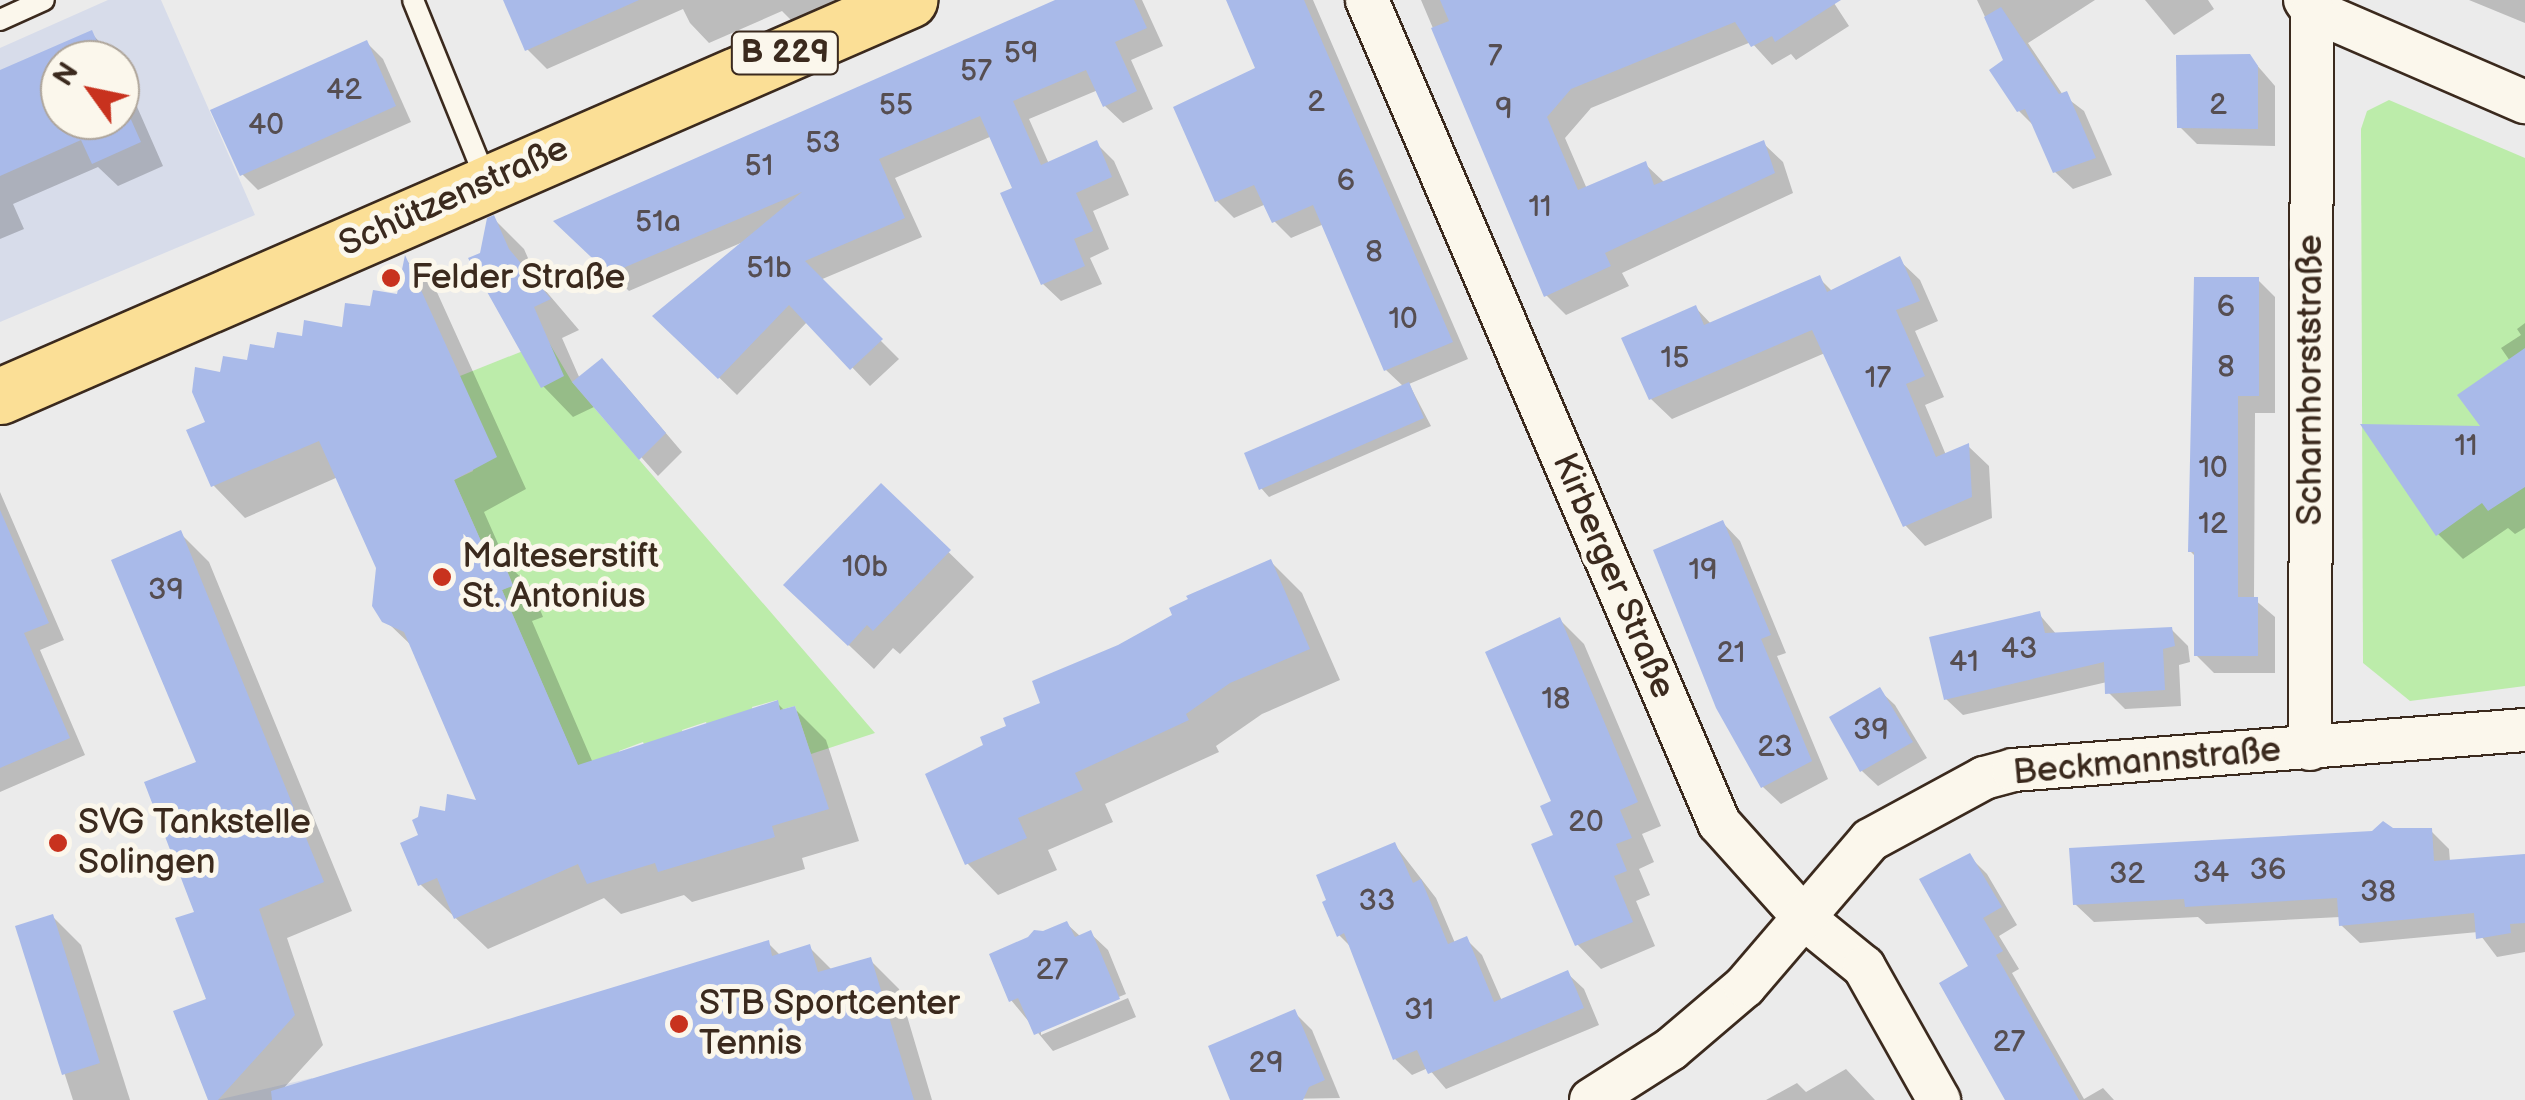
<!DOCTYPE html>
<meta charset="utf-8">
<style>
body{margin:0}
#map{position:relative;width:2525px;height:1100px;overflow:hidden;background:#ebebeb;font-family:"Balsamiq Sans",sans-serif}
div>[style]{position:absolute}
[style*='--x']{left:calc(var(--x)*1px);top:calc(var(--y)*1px);width:calc(var(--w)*1px);rotate:calc(var(--a)*1deg)}
.built>*{inset:0;background:#d7dcea}
.green>*{inset:0;background:#bcecaa}
.shadow>*{inset:0;background:#0003}
.building>*{inset:0;background:#a9bae9}
.roads{filter:drop-shadow(2px 0 #3b2a1e) drop-shadow(-2px 0 #3b2a1e) drop-shadow(0 2px #3b2a1e) drop-shadow(0 -2px #3b2a1e)}
.lane>*{height:20px;margin:-10px;padding:0 10px;transform-origin:10px;border-radius:10px;background:#fbf7ec}
.street>*{height:42px;margin:-21px;padding:0 21px;transform-origin:21px;border-radius:21px;background:#fbf7ec}
.primary>*{height:55px;margin:-27.5px;padding:0 27.5px;transform-origin:27.5px;border-radius:27.5px;background:#fbdf96}
.dots>*{width:28px;height:28px;translate:-50% -50%;box-sizing:border-box;border:5px solid #fbf7ec;border-radius:50%}
span{translate:-50% -50%;white-space:nowrap;text-align:center;line-height:1.15;-webkit-text-stroke:10px #fbf7ec;paint-order:stroke}
.number-label{font-size:30px;color:#564e51}
.number-label span{-webkit-text-stroke-width:0}
.shield-label span{padding:2px 8px;background:#fbf7ec;border:2px solid;border-radius:8px;-webkit-text-stroke-width:0}
.shield-label{font-size:32px;color:#3b2a1e;font-weight:700}
.street-label{font-size:35px;color:#3b2a1e}
.poi-label{font-size:35px;color:#3b2a1e}
.left{translate:0 -50%;text-align:left}
.north{position:absolute;left:40px;top:40px;width:100px;height:100px;box-sizing:border-box;background:#fbf7ec;border:2px solid #aea59a;border-radius:50%;rotate:303deg;font-size:28px;font-weight:700;line-height:40px;text-align:center;color:#3b2a1e}
.north::after{content:'';display:block;margin:auto;width:35px;height:45px;background:#c8321e;clip-path:polygon(50% 0,100% 100%,50% 72%,0 100%)}
</style>
<div id="map">
<div class="built">
<i style="clip-path:polygon(evenodd,108px 0,161px 0,255px 215px,0 322px,0 48px,108px 0,60px 60px,120px 60px,120px 120px,60px 120px,60px 60px)"></i>
<i style="clip-path:polygon(312px 1078px,318px 1100px,217px 1100px)"></i>
</div>
<div class="green">
<i style="clip-path:polygon(2389px 100px,2525px 158px,2525px 686px,2410px 701px,2363px 663px,2361px 129px,2367px 111px)"></i>
<i style="clip-path:polygon(548px 341px,572px 382px,875px 733px,811px 754px,795px 706px,780px 710px,777px 700px,752px 707px,755px 719px,710px 732px,706px 722px,682px 730px,684px 740px,648px 754px,643px 742px,619px 751px,622px 762px,582px 775px,502px 590px,513px 585px,506px 568px,500px 553px,488px 557px,454px 480px,473px 471px,460px 376px)"></i>
</div>
<div class="shadow">
<i style="clip-path:polygon(505px 0,845px 0,793px 22px,782px 11px,709px 43px,690px 23px,683px 9px,547px 69px,527px 49px)"></i>
<i style="clip-path:polygon(1062px 0,1142px 0,1163px 46px,1131px 60px,1153px 109px,1123px 123px,1105px 106px,1098px 90px,1029px 119px,1049px 164px,1096px 143px,1114px 161px,1129px 195px,1093px 211px,1109px 249px,1090px 258px,1102px 284px,1061px 301px,1043px 284px,1016px 190px,992px 136px,895px 178px,922px 237px,820px 280px,899px 359px,870px 386px,808px 321px,737px 395px,656px 316px,743px 242px,629px 291px,557px 221px)"></i>
<i style="clip-path:polygon(1229px 0,1313px 0,1468px 359px,1409px 384px,1431px 426px,1269px 497px,1261px 488px,1404px 387px,1386px 370px,1324px 224px,1291px 238px,1274px 221px,1266px 204px,1234px 218px,1217px 201px,1258px 69px)"></i>
<i style="clip-path:polygon(1421px 0,1832px 0,1849px 26px,1796px 60px,1791px 54px,1772px 65px,1751px 42px,1591px 108px,1565px 138px,1587px 189px,1645px 164px,1665px 183px,1763px 143px,1783px 162px,1793px 193px,1622px 273px,1629px 286px,1566px 315px,1546px 295px)"></i>
<i style="clip-path:polygon(1977px 0,2095px 0,2028px 43px,2063px 95px,2084px 111px,2112px 175px,2073px 189px,2055px 172px,2035px 127px,2019px 111px,2006px 61px)"></i>
<i style="clip-path:polygon(2145px 0,2208px 0,2214px 9px,2174px 35px)"></i>
<i style="clip-path:polygon(2469px 0,2525px 0,2525px 23px)"></i>
<i style="clip-path:polygon(91px 33px,117px 60px,60px 60px,60px 120px,120px 120px,120px 68px,163px 166px,118px 186px,98px 167px,13px 204px,24px 229px,0 239px,0 72px)"></i>
<i style="clip-path:polygon(367px 43px,383px 59px,411px 122px,258px 190px,242px 174px)"></i>
<i style="clip-path:polygon(2249px 56px,2275px 86px,2275px 146px,2197px 144px,2180px 127px)"></i>
<i style="clip-path:polygon(493px 218px,524px 249px,539px 283px,579px 330px,562px 338px,580px 379px,619px 378px,682px 452px,658px 476px,596px 406px,573px 417px,543px 386px,483px 254px)"></i>
<i style="clip-path:polygon(406px 260px,436px 290px,526px 489px,484px 512px,507px 564px,531px 587px,543px 617px,532px 621px,593px 763px,777px 703px,785px 711px,794px 708px,826px 740px,859px 841px,802px 858px,805px 869px,692px 902px,684px 895px,621px 914px,604px 898px,488px 949px,421px 885px,421px 836px,447px 814px,481px 803px,413px 647px,389px 624px,379px 568px,338px 477px,245px 518px,214px 486px,222px 375px,304px 339px,344px 330px,372px 309px,399px 297px)"></i>
<i style="clip-path:polygon(1899px 260px,1920px 280px,1938px 321px,1915px 331px,1944px 397px,1925px 405px,1946px 455px,1968px 446px,1989px 466px,1992px 518px,1925px 546px,1905px 525px,1825px 353px,1672px 419px,1651px 399px,1696px 308px,1712px 325px,1819px 278px,1833px 292px)"></i>
<i style="clip-path:polygon(2258px 280px,2275px 297px,2275px 413px,2255px 413px,2254px 599px,2275px 617px,2275px 673px,2214px 673px,2196px 655px,2196px 557px,2190px 551px)"></i>
<i style="clip-path:polygon(2525px 323px,2525px 528px,2515px 534px,2508px 528px,2463px 559px,2438px 534px,2510px 361px,2501px 348px,2521px 335px,2517px 329px)"></i>
<i style="clip-path:polygon(881px 486px,974px 577px,900px 654px,893px 648px,874px 669px,812px 610px)"></i>
<i style="clip-path:polygon(0 492px,64px 640px,40px 650px,85px 755px,0 792px)"></i>
<i style="clip-path:polygon(1723px 523px,1740px 541px,1786px 653px,1777px 656px,1828px 779px,1781px 804px,1763px 787px,1718px 707px)"></i>
<i style="clip-path:polygon(180px 533px,209px 562px,352px 911px,287px 938px,323px 1045px,282px 1090px,768px 943px,781px 956px,809px 947px,832px 970px,870px 960px,899px 989px,932px 1100px,210px 1100px,209px 1000px,197px 914px,199px 764px)"></i>
<i style="clip-path:polygon(1271px 562px,1302px 593px,1340px 680px,1262px 714px,1216px 746px,1219px 752px,1105px 804px,1113px 822px,1048px 850px,1057px 870px,998px 895px,967px 863px,986px 746px,1119px 647px)"></i>
<i style="clip-path:polygon(2039px 614px,2057px 635px,2171px 629px,2188px 646px,2190px 662px,2179px 665px,2181px 706px,2125px 709px,2108px 692px,2107px 682px,1963px 715px,1946px 699px)"></i>
<i style="clip-path:polygon(1560px 620px,1584px 644px,1661px 826px,1642px 834px,1654px 862px,1639px 869px,1650px 895px,1636px 901px,1655px 946px,1601px 969px,1577px 944px,1557px 837px)"></i>
<i style="clip-path:polygon(1879px 690px,1895px 705px,1927px 758px,1878px 786px,1862px 771px)"></i>
<i style="clip-path:polygon(2392px 831px,2431px 831px,2449px 849px,2450px 862px,2525px 856px,2525px 952px,2497px 957px,2478px 932px,2360px 943px,2341px 925px,2340px 917px,2206px 924px,2198px 917px,2094px 922px,2075px 904px)"></i>
<i style="clip-path:polygon(1395px 845px,1436px 898px,1455px 943px,1466px 939px,1482px 955px,1502px 1001px,1567px 973px,1584px 989px,1599px 1025px,1446px 1089px,1428px 1068px,1412px 1075px,1395px 1059px,1354px 950px,1339px 935px)"></i>
<i style="clip-path:polygon(1969px 856px,1987px 874px,2017px 925px,1999px 936px,2019px 969px,2012px 973px,2084px 1099px,2103px 1088px,2114px 1100px,2040px 1100px,1971px 967px)"></i>
<i style="clip-path:polygon(52px 916px,81px 945px,130px 1100px,73px 1100px,18px 927px)"></i>
<i style="clip-path:polygon(1067px 924px,1081px 937px,1090px 933px,1108px 950px,1126px 994px,1041px 1029px,1041px 1035px,1128px 998px,1136px 1017px,1053px 1051px,1011px 1000px,1044px 934px)"></i>
<i style="clip-path:polygon(1294px 1012px,1312px 1030px,1340px 1098px,1233px 1100px)"></i>
<i style="clip-path:polygon(1846px 1069px,1875px 1100px,1766px 1100px,1797px 1083px,1806px 1092px)"></i>
</div>
<div class="building">
<i style="clip-path:polygon(503px 0,639px 0,525px 51px)"></i>
<i style="clip-path:polygon(1055px 0,1134px 0,1147px 28px,1115px 42px,1137px 91px,1103px 107px,1086px 70px,1013px 101px,1041px 165px,1097px 140px,1112px 177px,1076px 193px,1093px 231px,1074px 239px,1085px 266px,1041px 285px,1000px 193px,1012px 188px,980px 116px,879px 159px,905px 218px,805px 261px,883px 339px,850px 370px,789px 305px,718px 379px,652px 316px,802px 192px,609px 274px,553px 221px)"></i>
<i style="clip-path:polygon(1226px 0,1304px 0,1453px 342px,1384px 371px,1313px 205px,1272px 223px,1254px 185px,1215px 202px,1173px 107px,1255px 68px)"></i>
<i style="clip-path:polygon(1440px 0,1841px 0,1775px 42px,1772px 36px,1751px 47px,1735px 22px,1571px 89px,1547px 117px,1578px 190px,1646px 161px,1654px 185px,1764px 140px,1775px 173px,1605px 253px,1611px 266px,1544px 297px,1431px 28px,1449px 21px)"></i>
<i style="clip-path:polygon(2001px 7px,2059px 94px,2067px 91px,2096px 158px,2053px 173px,2025px 109px,2017px 112px,1989px 70px,2003px 60px,1984px 17px)"></i>
<i style="clip-path:polygon(92px 30px,105px 60px,60px 60px,60px 120px,120px 120px,120px 95px,141px 142px,92px 164px,81px 140px,0 176px,0 70px)"></i>
<i style="clip-path:polygon(367px 40px,396px 106px,240px 176px,210px 110px)"></i>
<i style="clip-path:polygon(2250px 54px,2258px 66px,2258px 129px,2177px 128px,2176px 55px)"></i>
<i style="clip-path:polygon(494px 215px,509px 249px,551px 299px,534px 307px,564px 376px,541px 388px,468px 258px,480px 253px,487px 218px)"></i>
<i style="clip-path:polygon(405px 255px,497px 457px,454px 480px,488px 557px,500px 553px,513px 586px,502px 590px,578px 765px,778px 700px,780px 710px,795px 706px,829px 809px,772px 826px,775px 837px,658px 872px,655px 863px,587px 884px,578px 864px,454px 919px,437px 878px,418px 886px,400px 843px,418px 835px,412px 820px,418px 817px,420px 806px,445px 811px,447px 794px,476px 800px,404px 632px,382px 622px,372px 606px,376px 568px,319px 441px,211px 487px,186px 430px,205px 422px,192px 392px,195px 367px,220px 372px,223px 356px,247px 360px,250px 344px,274px 348px,277px 332px,302px 336px,304px 320px,342px 327px,345px 303px,370px 306px,373px 290px,397px 294px)"></i>
<i style="clip-path:polygon(1900px 256px,1920px 301px,1896px 310px,1925px 376px,1906px 384px,1936px 457px,1969px 443px,1972px 497px,1903px 527px,1812px 330px,1649px 400px,1621px 338px,1696px 305px,1704px 325px,1820px 275px,1827px 292px)"></i>
<i style="clip-path:polygon(2194px 277px,2259px 277px,2259px 396px,2238px 396px,2238px 597px,2258px 597px,2258px 656px,2194px 656px,2194px 552px,2188px 552px)"></i>
<i style="clip-path:polygon(2525px 348px,2525px 487px,2488px 511px,2482px 503px,2436px 536px,2360px 424px,2480px 426px,2457px 395px)"></i>
<i style="clip-path:polygon(602px 358px,666px 433px,639px 460px,572px 382px)"></i>
<i style="clip-path:polygon(1409px 382px,1424px 418px,1259px 490px,1244px 453px)"></i>
<i style="clip-path:polygon(881px 483px,951px 550px,873px 631px,867px 625px,848px 646px,783px 585px)"></i>
<i style="clip-path:polygon(0 510px,49px 623px,24px 633px,70px 738px,0 768px)"></i>
<i style="clip-path:polygon(1723px 520px,1771px 635px,1761px 639px,1812px 761px,1761px 788px,1716px 708px,1653px 550px)"></i>
<i style="clip-path:polygon(181px 530px,324px 882px,259px 909px,295px 1015px,218px 1100px,208px 1100px,173px 1011px,206px 999px,175px 918px,194px 912px,144px 782px,196px 762px,111px 560px)"></i>
<i style="clip-path:polygon(1271px 559px,1310px 649px,1230px 683px,1186px 714px,1189px 720px,1075px 773px,1083px 790px,1018px 818px,1027px 838px,965px 865px,925px 774px,983px 745px,980px 737px,1006px 726px,1003px 718px,1040px 703px,1032px 681px,1118px 645px,1172px 615px,1169px 608px,1188px 599px,1186px 596px)"></i>
<i style="clip-path:polygon(2040px 611px,2045px 633px,2172px 627px,2175px 646px,2163px 649px,2165px 690px,2105px 694px,2104px 662px,1944px 700px,1929px 637px)"></i>
<i style="clip-path:polygon(1560px 617px,1638px 802px,1620px 810px,1632px 838px,1616px 844px,1627px 871px,1614px 876px,1633px 922px,1575px 946px,1531px 844px,1553px 835px,1540px 806px,1551px 801px,1485px 652px)"></i>
<i style="clip-path:polygon(1880px 687px,1913px 742px,1860px 772px,1829px 717px)"></i>
<i style="clip-path:polygon(2383px 821px,2393px 828px,2432px 828px,2434px 861px,2525px 854px,2525px 923px,2510px 924px,2511px 933px,2476px 939px,2474px 913px,2339px 926px,2337px 898px,2185px 907px,2184px 899px,2073px 905px,2069px 848px,2372px 831px)"></i>
<i style="clip-path:polygon(1395px 842px,1413px 883px,1421px 879px,1448px 944px,1467px 936px,1494px 1002px,1568px 970px,1584px 1008px,1428px 1074px,1417px 1050px,1393px 1060px,1344px 933px,1337px 937px,1322px 902px,1326px 900px,1316px 875px)"></i>
<i style="clip-path:polygon(1970px 853px,2002px 907px,1983px 918px,2003px 951px,1996px 955px,2079px 1100px,2005px 1100px,1939px 983px,1968px 966px,1919px 879px)"></i>
<i style="clip-path:polygon(53px 914px,100px 1063px,62px 1075px,15px 926px)"></i>
<i style="clip-path:polygon(1067px 921px,1075px 937px,1091px 930px,1120px 999px,1034px 1035px,1018px 998px,1009px 1002px,989px 954px,1028px 937px,1034px 930px,1043px 931px)"></i>
<i style="clip-path:polygon(769px 940px,772px 956px,810px 944px,818px 972px,871px 957px,914px 1100px,272px 1100px,271px 1091px)"></i>
<i style="clip-path:polygon(1295px 1009px,1325px 1080px,1309px 1087px,1303px 1100px,1230px 1100px,1208px 1046px)"></i>
</div>
<div class="roads">
<div class="lane">
<i style="--x:413;--y:0;--w:196;--a:67.9"></i>
<i style="--x:0;--y:20;--w:48;--a:-24.4"></i>
</div>
<div class="street">
<i style="--x:1367;--y:0;--w:895;--a:66.84"></i>
<i style="--x:1719;--y:823;--w:129;--a:48.1"></i>
<i style="--x:1805;--y:919;--w:76;--a:39.1"></i>
<i style="--x:1864;--y:967;--w:153;--a:60.6"></i>
<i style="--x:2305;--y:0;--w:12;--a:55"></i>
<i style="--x:2312;--y:10;--w:232;--a:23.4"></i>
<i style="--x:2310;--y:749;--w:739;--a:-89.84"></i>
<i style="--x:1591;--y:1100;--w:95;--a:-32.5"></i>
<i style="--x:1671;--y:1049;--w:97;--a:-40.4"></i>
<i style="--x:1745;--y:986;--w:192;--a:-49.4"></i>
<i style="--x:1870;--y:840;--w:130;--a:-28.5"></i>
<i style="--x:1984;--y:778;--w:30;--a:-15"></i>
<i style="--x:2013;--y:770;--w:514;--a:-4.47"></i>
</div>
<div class="primary">
<i style="--x:0;--y:396;--w:992;--a:-23.54"></i>
</div>
</div>
<div class="dots">
<i style="left:391px;top:278px;background:#c8321e"></i>
<i style="left:442px;top:577px;background:#c8321e"></i>
<i style="left:58px;top:843px;background:#c8321e"></i>
<i style="left:679px;top:1024px;background:#c8321e"></i>
</div>
<div class="number-label">
<span style="left:1021px;top:53px">59</span>
<span style="left:1495px;top:56px">7</span>
<span style="left:976px;top:71px">57</span>
<span style="left:344px;top:90px">42</span>
<span style="left:1316px;top:102px">2</span>
<span style="left:896px;top:105px">55</span>
<span style="left:2218px;top:105px">2</span>
<span style="left:1504px;top:109px">9</span>
<span style="left:266px;top:125px">40</span>
<span style="left:823px;top:143px">53</span>
<span style="left:759px;top:166px">51</span>
<span style="left:1346px;top:181px">6</span>
<span style="left:1540px;top:207px">11</span>
<span style="left:658px;top:222px">51a</span>
<span style="left:1374px;top:252px">8</span>
<span style="left:769px;top:268px">51b</span>
<span style="left:2226px;top:307px">6</span>
<span style="left:1403px;top:319px">10</span>
<span style="left:1675px;top:358px">15</span>
<span style="left:2226px;top:367px">8</span>
<span style="left:1878px;top:378px">17</span>
<span style="left:2466px;top:446px">11</span>
<span style="left:2213px;top:468px">10</span>
<span style="left:2213px;top:524px">12</span>
<span style="left:865px;top:567px">10b</span>
<span style="left:1703px;top:570px">19</span>
<span style="left:166px;top:590px">39</span>
<span style="left:2019px;top:649px">43</span>
<span style="left:1731px;top:653px">21</span>
<span style="left:1964px;top:662px">41</span>
<span style="left:1556px;top:699px">18</span>
<span style="left:1871px;top:730px">39</span>
<span style="left:1775px;top:747px">23</span>
<span style="left:1586px;top:822px">20</span>
<span style="left:2268px;top:870px">36</span>
<span style="left:2211px;top:873px">34</span>
<span style="left:2127px;top:874px">32</span>
<span style="left:2378px;top:892px">38</span>
<span style="left:1377px;top:901px">33</span>
<span style="left:1052px;top:970px">27</span>
<span style="left:1419px;top:1010px">31</span>
<span style="left:2009px;top:1042px">27</span>
<span style="left:1266px;top:1063px">29</span>
</div>
<div class="shield-label">
<span style="left:785px;top:53px">B 229</span>
</div>
<div class="street-label">
<span style="left:454px;top:197px;rotate:-24deg">Schützenstraße</span>
<span style="left:2311px;top:380px;rotate:-90deg">Scharnhorststraße</span>
<span style="left:1613px;top:576px;rotate:67deg">Kirberger Straße</span>
<span style="left:2147px;top:762px;rotate:-5deg">Beckmannstraße</span>
</div>
<div class="poi-label">
<span class="left" style="left:411px;top:278px">Felder Straße</span>
<span class="left" style="left:462px;top:577px">Malteserstift<br>St. Antonius</span>
<span class="left" style="left:78px;top:843px">SVG Tankstelle<br>Solingen</span>
<span class="left" style="left:699px;top:1024px">STB Sportcenter<br>Tennis</span>
</div>
<div class="north">N</div>
</div>
